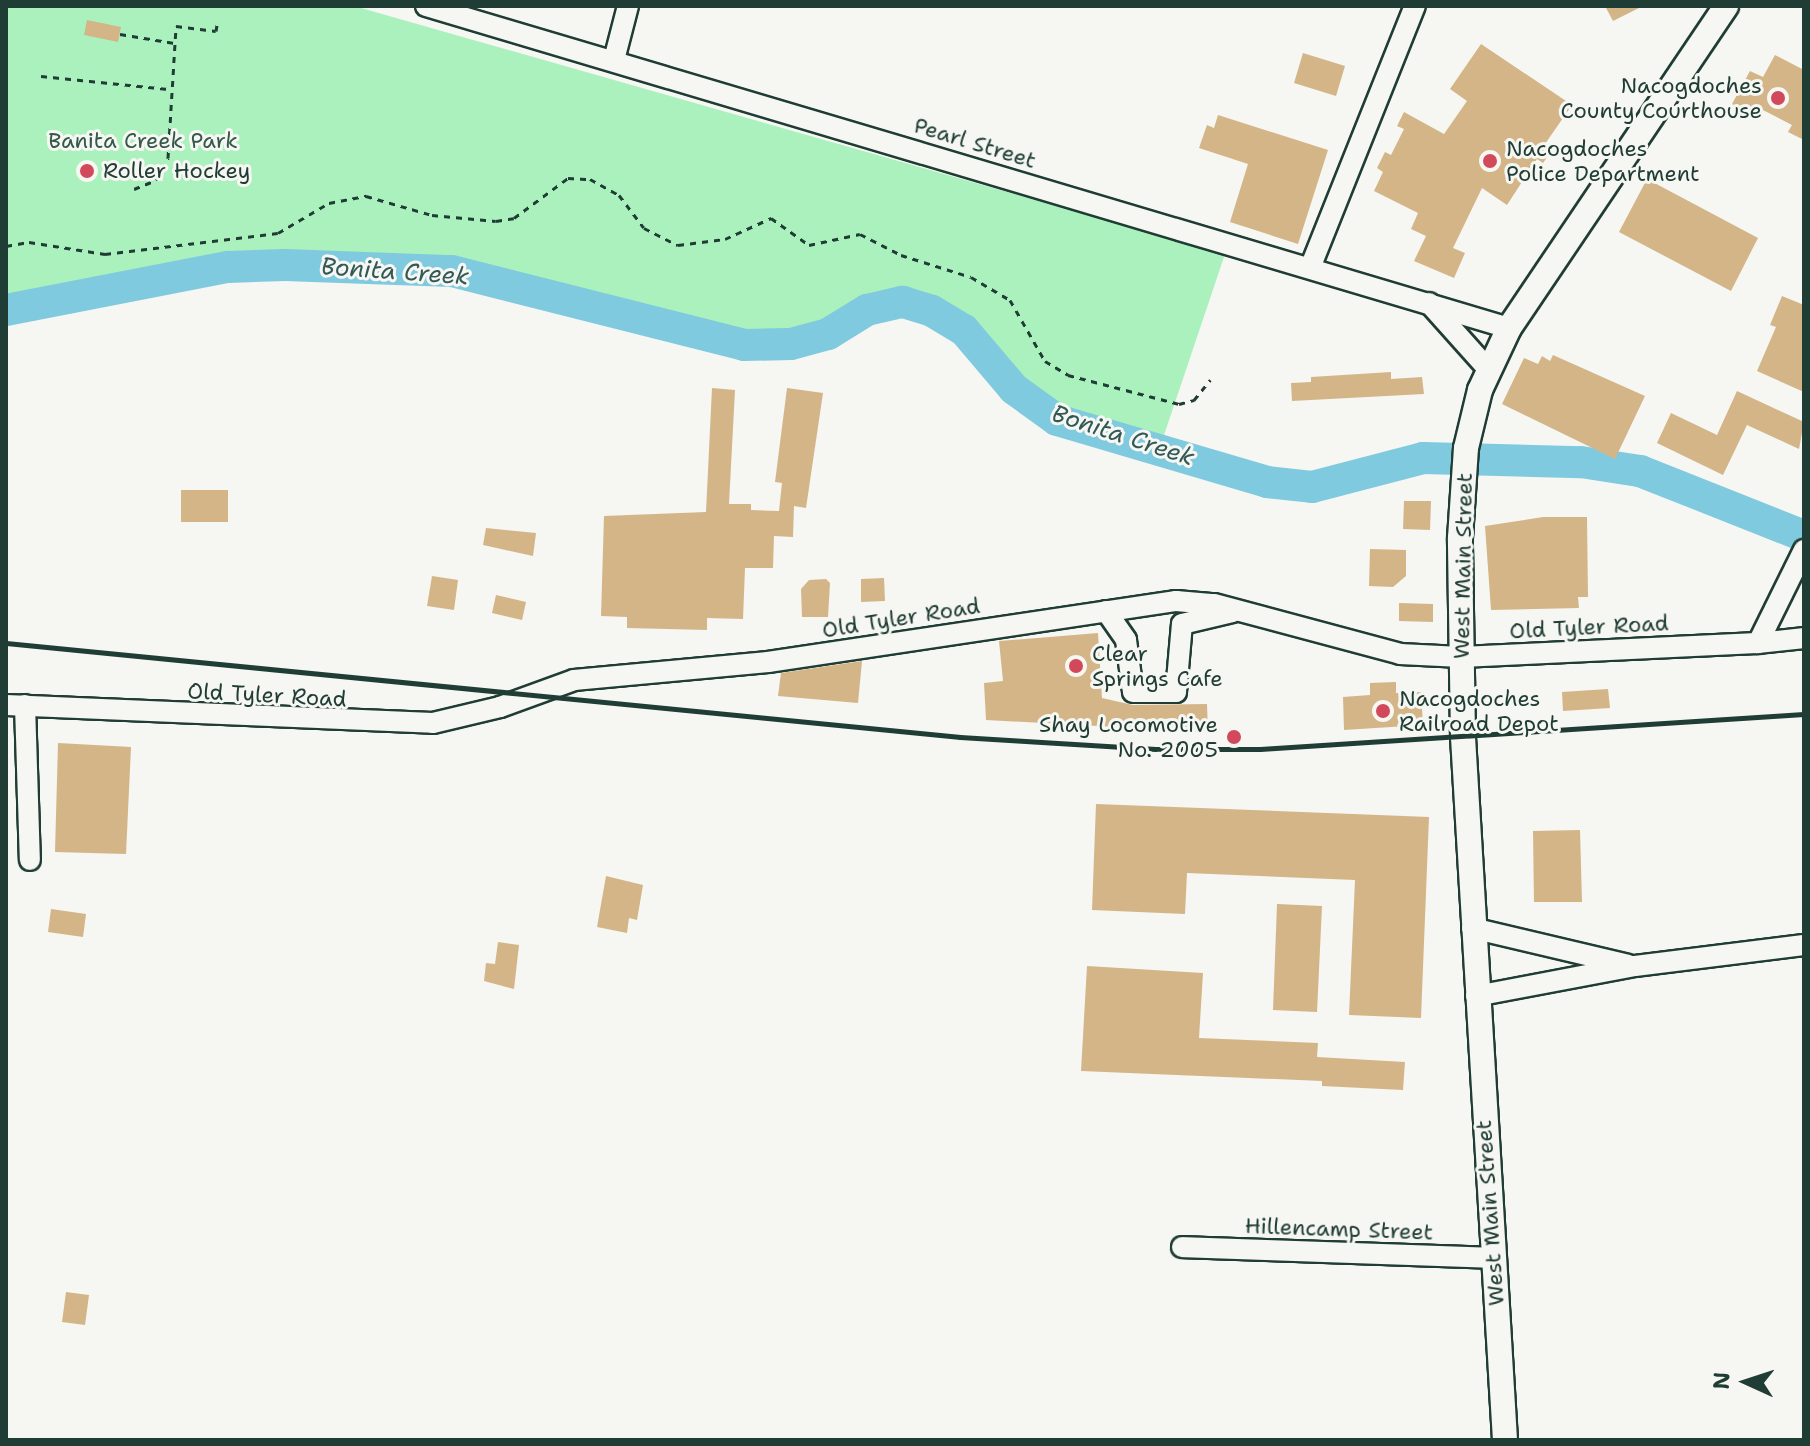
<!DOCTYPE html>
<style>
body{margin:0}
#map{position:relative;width:1810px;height:1446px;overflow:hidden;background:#f6f6f2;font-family:"Shantell Sans",sans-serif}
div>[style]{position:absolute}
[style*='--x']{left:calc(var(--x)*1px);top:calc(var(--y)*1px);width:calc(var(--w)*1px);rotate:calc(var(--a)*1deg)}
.green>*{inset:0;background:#aaf1bd}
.river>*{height:32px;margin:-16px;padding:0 16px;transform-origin:16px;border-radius:16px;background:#7fcadf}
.building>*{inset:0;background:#d4b588}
.path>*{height:3px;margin-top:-1.5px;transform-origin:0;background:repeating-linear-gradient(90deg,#1f3d34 0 6px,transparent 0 12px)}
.roads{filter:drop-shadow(2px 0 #1f3d34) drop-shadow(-2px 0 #1f3d34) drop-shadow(0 2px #1f3d34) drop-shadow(0 -2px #1f3d34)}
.minor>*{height:20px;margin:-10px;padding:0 10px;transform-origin:10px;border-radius:10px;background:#f6f6f2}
.major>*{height:24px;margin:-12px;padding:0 12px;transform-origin:12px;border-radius:12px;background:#f6f6f2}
.rail>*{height:5px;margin:-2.5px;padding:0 2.5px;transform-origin:2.5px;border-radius:2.5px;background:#1f3d34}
.dots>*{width:22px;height:22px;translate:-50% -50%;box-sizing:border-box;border:4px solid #f6f6f2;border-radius:50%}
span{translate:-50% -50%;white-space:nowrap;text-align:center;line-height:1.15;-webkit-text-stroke:6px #f6f6f2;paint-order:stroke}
.poi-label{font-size:22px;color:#1f3d34}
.right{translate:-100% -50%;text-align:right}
.left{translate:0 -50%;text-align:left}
.park-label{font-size:22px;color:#345849}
.street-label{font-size:22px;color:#1f3d34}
.water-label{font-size:24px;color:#325956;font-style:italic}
.frame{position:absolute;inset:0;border:8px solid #1f3d34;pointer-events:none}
.north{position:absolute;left:1706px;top:1342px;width:80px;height:80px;-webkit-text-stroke:6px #f6f6f2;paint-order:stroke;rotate:273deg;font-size:22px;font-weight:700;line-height:32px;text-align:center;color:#1f3d34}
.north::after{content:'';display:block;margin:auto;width:28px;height:36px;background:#1f3d34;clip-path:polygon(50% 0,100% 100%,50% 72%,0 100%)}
</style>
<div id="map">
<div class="green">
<i style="clip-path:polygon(6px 6px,354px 6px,1225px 254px,1162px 441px,1057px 417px,1016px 387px,968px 327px,934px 307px,902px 297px,865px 305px,822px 328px,791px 337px,745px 336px,453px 263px,223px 261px,152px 277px,89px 278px,6px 295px)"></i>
</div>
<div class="river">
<i style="--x:6;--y:310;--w:226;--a:-11"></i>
<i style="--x:228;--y:267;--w:57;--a:-2"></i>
<i style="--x:285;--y:265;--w:167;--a:2.1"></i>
<i style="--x:452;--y:271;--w:301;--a:14.2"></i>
<i style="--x:744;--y:345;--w:47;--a:-1.2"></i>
<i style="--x:791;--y:344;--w:38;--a:-15"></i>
<i style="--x:828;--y:334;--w:46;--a:-31.6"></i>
<i style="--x:867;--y:310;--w:37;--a:-13"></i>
<i style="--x:903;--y:302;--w:30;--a:17"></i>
<i style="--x:932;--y:311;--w:37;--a:31"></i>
<i style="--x:964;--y:330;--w:77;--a:49.7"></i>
<i style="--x:1014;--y:389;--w:53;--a:35.8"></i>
<i style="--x:1057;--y:420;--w:219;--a:16.4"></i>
<i style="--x:1267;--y:482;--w:45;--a:6.3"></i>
<i style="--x:1312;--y:487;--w:115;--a:-14.6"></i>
<i style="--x:1423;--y:458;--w:158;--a:1.5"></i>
<i style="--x:1581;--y:462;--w:60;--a:8.7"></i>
<i style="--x:1640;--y:471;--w:176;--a:21.6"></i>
</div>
<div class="building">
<i style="clip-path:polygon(1605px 6px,1643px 6px,1613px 21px)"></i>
<i style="clip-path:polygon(87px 20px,121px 27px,118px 42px,84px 35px)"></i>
<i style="clip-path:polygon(1481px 44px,1572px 105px,1545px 144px,1553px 149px,1543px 163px,1537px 159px,1507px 205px,1482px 188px,1453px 248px,1465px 253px,1454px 278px,1414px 261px,1426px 236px,1411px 229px,1418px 213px,1374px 191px,1383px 172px,1377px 168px,1385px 152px,1391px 155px,1404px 129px,1397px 126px,1404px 112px,1444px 134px,1467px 101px,1450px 89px)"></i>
<i style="clip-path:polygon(1303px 53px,1345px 66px,1336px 96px,1294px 83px)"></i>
<i style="clip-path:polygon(1775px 55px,1804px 70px,1804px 140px,1788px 132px,1792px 125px,1759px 108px,1754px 116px,1732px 104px,1750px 71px,1763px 77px)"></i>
<i style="clip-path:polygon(1218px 115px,1328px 150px,1298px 244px,1230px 222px,1248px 164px,1199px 148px,1207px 125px,1214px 128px)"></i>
<i style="clip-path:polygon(1647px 179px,1758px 238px,1731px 291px,1619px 232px)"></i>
<i style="clip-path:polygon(1782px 296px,1804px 305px,1804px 392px,1757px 371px,1776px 327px,1770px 325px)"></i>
<i style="clip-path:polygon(1553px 355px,1645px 396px,1615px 459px,1502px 404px,1524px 358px,1538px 364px,1542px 356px,1550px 361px)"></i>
<i style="clip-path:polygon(1391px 372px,1391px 379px,1422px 377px,1424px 394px,1292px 401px,1291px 383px,1311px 382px,1311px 377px)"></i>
<i style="clip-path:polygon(712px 388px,735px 390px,729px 504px,751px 504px,751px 510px,779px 511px,782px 483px,775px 482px,787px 388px,823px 393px,806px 508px,794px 506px,793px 537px,774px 536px,773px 568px,745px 568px,743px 619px,707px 618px,707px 630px,627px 628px,627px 617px,601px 616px,604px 516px,706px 512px)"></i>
<i style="clip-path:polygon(1737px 391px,1804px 422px,1799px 449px,1747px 425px,1723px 475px,1657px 443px,1671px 413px,1717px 435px)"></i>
<i style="clip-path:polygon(181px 490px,228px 490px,228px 522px,181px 522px)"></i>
<i style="clip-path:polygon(1404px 501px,1431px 501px,1430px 530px,1403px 529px)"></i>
<i style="clip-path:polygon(1543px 517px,1587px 517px,1588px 597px,1578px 597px,1579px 608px,1491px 610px,1485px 526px)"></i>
<i style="clip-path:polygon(486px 528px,536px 533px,533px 556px,483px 545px)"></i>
<i style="clip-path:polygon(1370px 549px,1406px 550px,1406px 576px,1393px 587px,1369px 586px)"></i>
<i style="clip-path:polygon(432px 576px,458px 580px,454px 610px,427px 606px)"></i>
<i style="clip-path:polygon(884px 578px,885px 601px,861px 602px,861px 579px)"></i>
<i style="clip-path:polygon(826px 579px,830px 583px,828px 617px,802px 617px,801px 589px,809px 580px)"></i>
<i style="clip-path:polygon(496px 595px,526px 602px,522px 620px,492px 613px)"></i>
<i style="clip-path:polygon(1399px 603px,1433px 604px,1433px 622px,1399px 621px)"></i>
<i style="clip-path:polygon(1098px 633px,1102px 698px,1133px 705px,1207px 704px,1208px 732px,986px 720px,984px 683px,1003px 681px,999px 641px)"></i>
<i style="clip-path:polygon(862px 661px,858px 703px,778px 696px,781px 673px)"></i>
<i style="clip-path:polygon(1396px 682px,1396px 693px,1421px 692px,1423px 725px,1344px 730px,1343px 697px,1370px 695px,1370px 683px)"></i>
<i style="clip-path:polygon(1608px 689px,1610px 708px,1563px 711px,1562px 692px)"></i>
<i style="clip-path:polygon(58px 743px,131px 747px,126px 854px,55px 852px)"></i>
<i style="clip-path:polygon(1096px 804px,1429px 817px,1421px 1018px,1349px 1015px,1355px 880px,1187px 873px,1185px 914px,1092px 910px)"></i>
<i style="clip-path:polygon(1580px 830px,1582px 902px,1534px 902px,1533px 831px)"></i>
<i style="clip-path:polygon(606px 876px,643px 885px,637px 920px,629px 918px,627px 933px,597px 927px)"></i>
<i style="clip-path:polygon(1277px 904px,1322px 906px,1317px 1012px,1273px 1010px)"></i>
<i style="clip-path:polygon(51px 909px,86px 914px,83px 937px,48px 932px)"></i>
<i style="clip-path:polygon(498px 942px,519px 945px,514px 989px,484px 981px,486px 963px,495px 964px)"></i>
<i style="clip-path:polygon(1087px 966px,1203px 973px,1199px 1038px,1318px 1043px,1317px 1057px,1405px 1062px,1403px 1090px,1322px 1086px,1322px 1081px,1081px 1071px)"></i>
<i style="clip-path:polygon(66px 1292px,89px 1295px,85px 1325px,62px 1322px)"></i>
</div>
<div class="path">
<i style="--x:120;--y:34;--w:55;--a:9.5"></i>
<i style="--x:41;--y:76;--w:130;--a:5.8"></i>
<i style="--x:134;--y:189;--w:24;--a:-22"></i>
<i style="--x:156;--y:180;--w:25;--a:-61"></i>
<i style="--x:168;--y:158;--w:132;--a:-86.5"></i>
<i style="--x:176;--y:26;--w:40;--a:7.1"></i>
<i style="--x:216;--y:31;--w:6;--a:-81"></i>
<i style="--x:6;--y:246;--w:23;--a:-10"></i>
<i style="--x:29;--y:242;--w:77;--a:9"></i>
<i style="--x:105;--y:254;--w:174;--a:-6.9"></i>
<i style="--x:278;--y:233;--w:59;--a:-30.5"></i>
<i style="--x:329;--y:203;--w:38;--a:-11"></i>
<i style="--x:366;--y:196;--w:69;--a:16.1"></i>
<i style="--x:432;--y:215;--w:64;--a:5.4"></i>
<i style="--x:496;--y:221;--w:18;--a:-9"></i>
<i style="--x:514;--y:218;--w:67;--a:-36.5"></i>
<i style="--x:568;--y:178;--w:22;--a:3"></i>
<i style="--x:590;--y:179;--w:33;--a:29"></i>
<i style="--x:619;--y:195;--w:41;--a:52.9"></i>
<i style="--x:644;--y:228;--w:38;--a:27"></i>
<i style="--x:678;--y:245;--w:47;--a:-7.3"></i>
<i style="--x:725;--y:239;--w:51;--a:-24.5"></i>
<i style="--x:771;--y:218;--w:47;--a:35.4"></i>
<i style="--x:809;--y:245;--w:52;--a:-12.2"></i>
<i style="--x:860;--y:234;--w:46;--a:27.1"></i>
<i style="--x:901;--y:255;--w:73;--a:17.4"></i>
<i style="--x:971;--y:277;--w:45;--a:30.5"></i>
<i style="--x:1010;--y:300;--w:70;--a:60.2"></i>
<i style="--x:1045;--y:361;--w:27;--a:31"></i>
<i style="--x:1068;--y:375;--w:115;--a:14.6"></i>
<i style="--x:1179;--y:404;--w:16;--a:-15"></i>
<i style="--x:1194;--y:400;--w:26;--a:-51"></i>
</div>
<div class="roads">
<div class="minor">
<i style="--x:426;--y:6;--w:1130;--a:16.56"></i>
<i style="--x:614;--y:60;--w:56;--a:-75.5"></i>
<i style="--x:1310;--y:268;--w:282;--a:-68.2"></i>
<i style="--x:1429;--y:303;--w:89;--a:48.2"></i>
<i style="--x:1106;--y:611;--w:35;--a:55"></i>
<i style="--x:1126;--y:640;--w:52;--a:82.3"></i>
<i style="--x:1133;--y:692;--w:43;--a:0"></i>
<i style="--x:1176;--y:692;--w:68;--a:-85"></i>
<i style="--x:1182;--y:624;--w:52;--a:-13.2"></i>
<i style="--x:1758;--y:643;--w:46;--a:-6.2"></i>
<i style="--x:6;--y:705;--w:427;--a:2.4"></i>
<i style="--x:433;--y:723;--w:69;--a:-13.4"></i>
<i style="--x:500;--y:707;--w:79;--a:-20"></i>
<i style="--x:574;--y:680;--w:195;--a:-5.3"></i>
<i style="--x:768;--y:662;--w:413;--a:-8.5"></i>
<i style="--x:1176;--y:601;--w:38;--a:5"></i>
<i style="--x:1214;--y:604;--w:193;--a:15"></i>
<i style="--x:1400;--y:654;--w:61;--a:2.8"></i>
<i style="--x:1461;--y:657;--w:297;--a:-2.7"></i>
<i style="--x:1758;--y:643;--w:104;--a:-63.7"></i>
<i style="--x:25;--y:705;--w:155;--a:88.2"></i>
<i style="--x:1472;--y:928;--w:160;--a:13.3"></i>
<i style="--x:1476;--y:996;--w:162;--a:-10.7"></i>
<i style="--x:1635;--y:966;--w:170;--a:-7.1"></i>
<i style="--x:1182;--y:1247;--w:312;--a:2"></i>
</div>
<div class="major">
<i style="--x:1505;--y:1440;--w:704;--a:-93.42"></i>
<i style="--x:1463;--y:737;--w:199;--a:-90.9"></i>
<i style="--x:1460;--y:538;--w:90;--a:-86.2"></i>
<i style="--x:1466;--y:448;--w:60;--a:-76.4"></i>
<i style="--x:1480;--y:390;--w:68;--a:-64.9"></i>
<i style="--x:1509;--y:328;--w:388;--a:-56"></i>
</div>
</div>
<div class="rail">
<i style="--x:6;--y:643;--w:959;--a:5.63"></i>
<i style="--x:960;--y:737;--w:196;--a:3.5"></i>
<i style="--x:1156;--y:749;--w:104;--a:0"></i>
<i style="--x:1260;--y:749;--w:545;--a:-3.68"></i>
</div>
<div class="dots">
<i style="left:1778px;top:98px;background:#d1495b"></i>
<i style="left:1490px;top:161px;background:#d1495b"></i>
<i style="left:87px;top:171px;background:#d1495b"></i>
<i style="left:1076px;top:666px;background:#d1495b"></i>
<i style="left:1383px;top:711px;background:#d1495b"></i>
<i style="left:1234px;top:737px;background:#d1495b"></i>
</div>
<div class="poi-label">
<span class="right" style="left:1762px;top:98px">Nacogdoches<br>County Courthouse</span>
<span class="left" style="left:1506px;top:161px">Nacogdoches<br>Police Department</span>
<span class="left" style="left:103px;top:171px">Roller Hockey</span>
<span class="left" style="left:1092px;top:666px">Clear<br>Springs Cafe</span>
<span class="left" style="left:1399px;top:711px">Nacogdoches<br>Railroad Depot</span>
<span class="right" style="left:1218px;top:737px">Shay Locomotive<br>No. 2005</span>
</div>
<div class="park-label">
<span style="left:143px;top:141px">Banita Creek Park</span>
</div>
<div class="street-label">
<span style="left:975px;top:143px;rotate:17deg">Pearl Street</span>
<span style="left:1463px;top:566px;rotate:-89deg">West Main Street</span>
<span style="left:901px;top:618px;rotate:-9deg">Old Tyler Road</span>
<span style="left:1589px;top:627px;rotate:-3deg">Old Tyler Road</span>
<span style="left:267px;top:695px;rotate:3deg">Old Tyler Road</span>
<span style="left:1490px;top:1213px;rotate:-94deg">West Main Street</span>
<span style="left:1339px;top:1229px;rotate:2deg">Hillencamp Street</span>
</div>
<div class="water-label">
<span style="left:395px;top:272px;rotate:4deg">Bonita Creek</span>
<span style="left:1123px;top:436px;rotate:18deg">Bonita Creek</span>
</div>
<div class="frame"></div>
<div class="north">N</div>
</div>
